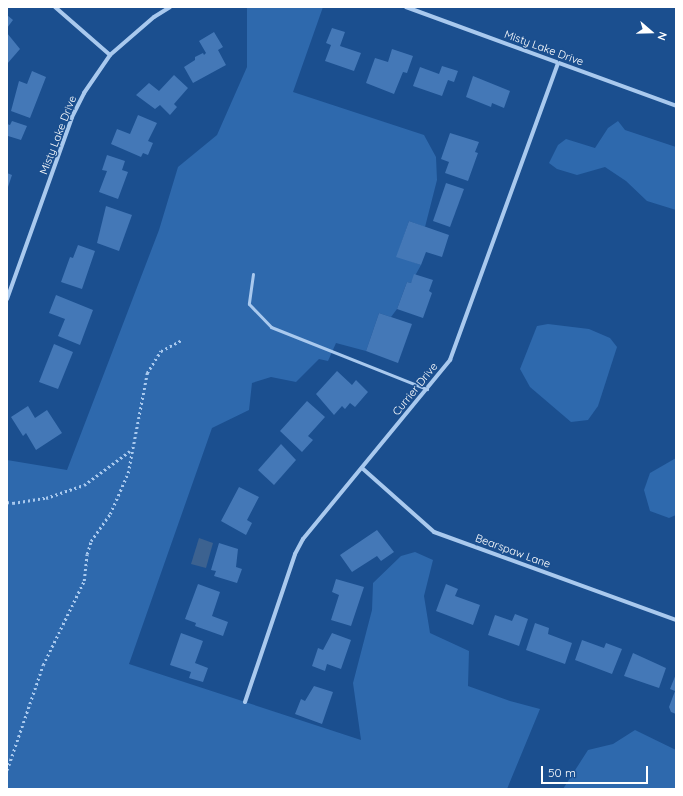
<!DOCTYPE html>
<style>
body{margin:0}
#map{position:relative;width:683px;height:796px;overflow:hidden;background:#1b4f8f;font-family:Quicksand,sans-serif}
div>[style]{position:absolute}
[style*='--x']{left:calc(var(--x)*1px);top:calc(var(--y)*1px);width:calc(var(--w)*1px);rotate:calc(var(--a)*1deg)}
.green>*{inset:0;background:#2e69ad}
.water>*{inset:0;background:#3c6290}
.building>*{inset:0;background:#4478b7}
.path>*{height:2.5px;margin-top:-1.25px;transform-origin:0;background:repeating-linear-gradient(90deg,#a9c9ee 0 2px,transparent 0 5px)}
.service>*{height:3px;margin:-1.5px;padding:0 1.5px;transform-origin:1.5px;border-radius:1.5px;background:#a9c9ee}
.minor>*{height:4px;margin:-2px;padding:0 2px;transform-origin:2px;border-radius:2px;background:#a9c9ee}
span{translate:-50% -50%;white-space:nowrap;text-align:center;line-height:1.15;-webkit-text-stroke:3px #1b4f8f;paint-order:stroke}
.street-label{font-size:11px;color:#fff}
.frame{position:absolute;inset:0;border:8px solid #fff;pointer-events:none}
.north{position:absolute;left:631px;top:12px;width:40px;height:40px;-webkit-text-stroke:3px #1b4f8f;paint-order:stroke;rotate:110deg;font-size:11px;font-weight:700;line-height:16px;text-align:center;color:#fff}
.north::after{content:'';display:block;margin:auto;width:14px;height:18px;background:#fff;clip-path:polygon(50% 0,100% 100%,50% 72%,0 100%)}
.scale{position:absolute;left:541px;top:766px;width:107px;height:18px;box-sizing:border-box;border:2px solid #fff;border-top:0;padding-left:5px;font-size:12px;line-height:14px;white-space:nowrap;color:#fff;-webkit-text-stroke:3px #1b4f8f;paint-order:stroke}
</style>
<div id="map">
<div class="green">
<i style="clip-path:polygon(247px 7px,323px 7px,293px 92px,424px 135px,436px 157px,437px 180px,425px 227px,409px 221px,397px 256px,421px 265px,411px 283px,407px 282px,397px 309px,391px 317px,379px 313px,366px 351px,336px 343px,328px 361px,319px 359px,296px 382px,271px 377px,252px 383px,249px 410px,212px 428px,129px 664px,361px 740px,353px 683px,372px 610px,373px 583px,401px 556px,415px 552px,433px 560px,424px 596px,430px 633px,469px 651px,468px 686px,510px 701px,540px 709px,507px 789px,7px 789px,7px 460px,67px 470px,159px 230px,178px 167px,217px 135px,247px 67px)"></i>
<i style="clip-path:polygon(618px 121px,625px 130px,676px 147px,676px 210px,647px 201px,626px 181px,605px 167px,577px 175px,557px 169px,549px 163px,558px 145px,566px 139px,595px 148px,608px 128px)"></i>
<i style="clip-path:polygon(548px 324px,589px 329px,610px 338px,617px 347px,598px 406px,588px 420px,571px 422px,530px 387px,520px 369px,537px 326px)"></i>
<i style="clip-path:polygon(676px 458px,676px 515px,669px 518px,650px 511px,644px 490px,650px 473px)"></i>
<i style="clip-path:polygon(635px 730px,676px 750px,676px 789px,563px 789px,588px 750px,613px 744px)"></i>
</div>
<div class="water">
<i style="clip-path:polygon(199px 538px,213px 543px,206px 568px,191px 564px)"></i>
</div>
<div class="building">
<i style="clip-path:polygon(7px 15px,13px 20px,7px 28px)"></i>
<i style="clip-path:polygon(332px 28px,345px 32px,340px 46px,361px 53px,354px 71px,325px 61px,331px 45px,326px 43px)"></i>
<i style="clip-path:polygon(214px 32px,223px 47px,218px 50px,226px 65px,193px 83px,184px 67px,195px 60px,195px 57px,203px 53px,204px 55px,206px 53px,199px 41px)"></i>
<i style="clip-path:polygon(7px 33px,20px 49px,7px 64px)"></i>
<i style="clip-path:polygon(392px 49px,413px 56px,407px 73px,403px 72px,394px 94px,366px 83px,375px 58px,388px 62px)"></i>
<i style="clip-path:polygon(442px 66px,458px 71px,454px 82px,448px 80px,442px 96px,413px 86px,420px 67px,439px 74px)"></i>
<i style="clip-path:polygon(32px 71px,46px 77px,30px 118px,11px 111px,19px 81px,27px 84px)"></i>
<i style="clip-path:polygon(174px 75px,188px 88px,174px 104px,177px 107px,170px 115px,160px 105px,155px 109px,136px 95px,149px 83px,159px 91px)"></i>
<i style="clip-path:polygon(473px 76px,510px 91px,504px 108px,492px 103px,491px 107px,466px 97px)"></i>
<i style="clip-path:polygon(138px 115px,157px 123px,148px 141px,153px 143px,148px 155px,143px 153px,141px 157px,111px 144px,117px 129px,130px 134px)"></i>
<i style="clip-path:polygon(12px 121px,27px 126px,21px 140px,8px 136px,7px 138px,7px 124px,10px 125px)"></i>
<i style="clip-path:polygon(450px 133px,479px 142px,475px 152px,478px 153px,468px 181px,445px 173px,449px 162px,441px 159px)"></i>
<i style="clip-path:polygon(107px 155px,125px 161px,122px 170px,128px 172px,118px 199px,99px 192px,107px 171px,102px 170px)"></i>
<i style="clip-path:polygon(7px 173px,12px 175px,7px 190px)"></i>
<i style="clip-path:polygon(446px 183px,464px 189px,450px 227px,433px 221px)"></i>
<i style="clip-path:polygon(106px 206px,132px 215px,119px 251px,97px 243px)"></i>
<i style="clip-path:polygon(409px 221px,449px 235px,442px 257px,426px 252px,421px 265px,396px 257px)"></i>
<i style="clip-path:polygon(78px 245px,95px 251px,82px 289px,61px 282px,70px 257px,73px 258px)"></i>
<i style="clip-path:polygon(414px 274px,433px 280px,429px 291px,432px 293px,423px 318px,397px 309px,407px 282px,411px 283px)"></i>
<i style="clip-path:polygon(56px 295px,93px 310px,80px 345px,58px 336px,65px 319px,49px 313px)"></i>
<i style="clip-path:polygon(379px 313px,412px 324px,398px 363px,366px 351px)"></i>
<i style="clip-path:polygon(54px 344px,73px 352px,58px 389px,39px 382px)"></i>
<i style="clip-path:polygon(337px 371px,352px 385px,356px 380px,368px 392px,355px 407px,350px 403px,345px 409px,342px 406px,334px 415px,316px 394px)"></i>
<i style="clip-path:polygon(307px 401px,325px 417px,308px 436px,313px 440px,302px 452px,280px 431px)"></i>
<i style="clip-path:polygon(28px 406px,35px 418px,47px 410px,62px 433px,36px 450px,26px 433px,23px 436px,11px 417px)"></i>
<i style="clip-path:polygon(281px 444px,296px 460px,274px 485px,258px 470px)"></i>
<i style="clip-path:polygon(239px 487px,259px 497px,247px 520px,252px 523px,246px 535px,221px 521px)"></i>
<i style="clip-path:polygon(377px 530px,394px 552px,381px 561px,377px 556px,352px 572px,340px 555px)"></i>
<i style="clip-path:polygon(219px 543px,238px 549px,236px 567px,242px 569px,237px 583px,214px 576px,216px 571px,211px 570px)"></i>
<i style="clip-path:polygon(336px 579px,364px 587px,351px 626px,331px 620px,339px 595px,332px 592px)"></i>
<i style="clip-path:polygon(198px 584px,220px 592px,212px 616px,228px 622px,223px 636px,195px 626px,196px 623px,185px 619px)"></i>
<i style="clip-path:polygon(446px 584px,458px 589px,455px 596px,480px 605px,473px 625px,436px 611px)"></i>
<i style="clip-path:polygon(515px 614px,528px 619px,519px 646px,488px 635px,495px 615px,512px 621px)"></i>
<i style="clip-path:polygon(535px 623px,549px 628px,548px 634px,572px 643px,565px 664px,526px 650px)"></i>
<i style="clip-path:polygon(181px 633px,203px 641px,195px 663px,208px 668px,203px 682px,189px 678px,191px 672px,170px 665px)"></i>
<i style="clip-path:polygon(332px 633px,351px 640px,341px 669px,327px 664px,325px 671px,312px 666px,318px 648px,323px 650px)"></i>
<i style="clip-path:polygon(582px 640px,604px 648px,606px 643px,622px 649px,612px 674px,575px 660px)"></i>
<i style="clip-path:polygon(633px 653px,666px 668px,659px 688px,624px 676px)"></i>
<i style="clip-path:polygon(676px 674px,676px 714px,671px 712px,669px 707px,675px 691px,670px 689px)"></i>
<i style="clip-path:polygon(314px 686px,333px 692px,322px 724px,295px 714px,301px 699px,305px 701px)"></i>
</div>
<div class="path">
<i style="--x:7;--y:502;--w:6;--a:9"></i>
<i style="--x:13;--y:503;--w:33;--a:-9"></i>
<i style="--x:46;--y:498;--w:40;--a:-18.9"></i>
<i style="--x:84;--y:485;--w:57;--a:-36.5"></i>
<i style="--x:7;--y:770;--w:111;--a:-71.1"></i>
<i style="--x:43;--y:665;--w:93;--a:-64"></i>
<i style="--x:84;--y:581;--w:27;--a:-84"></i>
<i style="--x:87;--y:554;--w:14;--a:-73"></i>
<i style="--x:91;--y:541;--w:33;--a:-55"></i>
<i style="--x:110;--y:514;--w:45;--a:-66.3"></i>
<i style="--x:128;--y:473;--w:102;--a:-79.2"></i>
<i style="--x:147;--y:373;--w:26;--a:-58"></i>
<i style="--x:161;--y:351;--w:24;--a:-28"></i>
</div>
<div class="service">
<i style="--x:253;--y:274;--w:30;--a:98"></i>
<i style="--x:249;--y:304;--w:32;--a:46"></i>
<i style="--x:271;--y:327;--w:168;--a:21.7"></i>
</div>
<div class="minor">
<i style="--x:55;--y:7;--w:73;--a:41.1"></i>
<i style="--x:406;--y:7;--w:288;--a:20.1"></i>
<i style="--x:7;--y:299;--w:193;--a:-70.3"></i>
<i style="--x:72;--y:117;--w:27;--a:-63"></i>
<i style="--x:84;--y:93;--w:46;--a:-55.6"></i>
<i style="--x:110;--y:55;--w:58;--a:-40.8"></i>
<i style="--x:154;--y:17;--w:19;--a:-32"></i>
<i style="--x:362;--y:468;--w:96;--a:41.6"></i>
<i style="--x:434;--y:532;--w:258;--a:20"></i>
<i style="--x:245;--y:702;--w:156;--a:-71.3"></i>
<i style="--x:295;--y:554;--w:17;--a:-62"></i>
<i style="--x:303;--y:539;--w:232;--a:-50.6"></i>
<i style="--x:450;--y:360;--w:316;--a:-70"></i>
</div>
<div class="street-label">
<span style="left:544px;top:48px;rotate:20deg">Misty Lake Drive</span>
<span style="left:58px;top:135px;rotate:-69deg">Misty Lake Drive</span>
<span style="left:415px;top:389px;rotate:-51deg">Currier Drive</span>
<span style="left:513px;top:551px;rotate:20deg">Bearspaw Lane</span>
</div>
<div class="frame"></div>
<div class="north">N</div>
<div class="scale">50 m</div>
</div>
